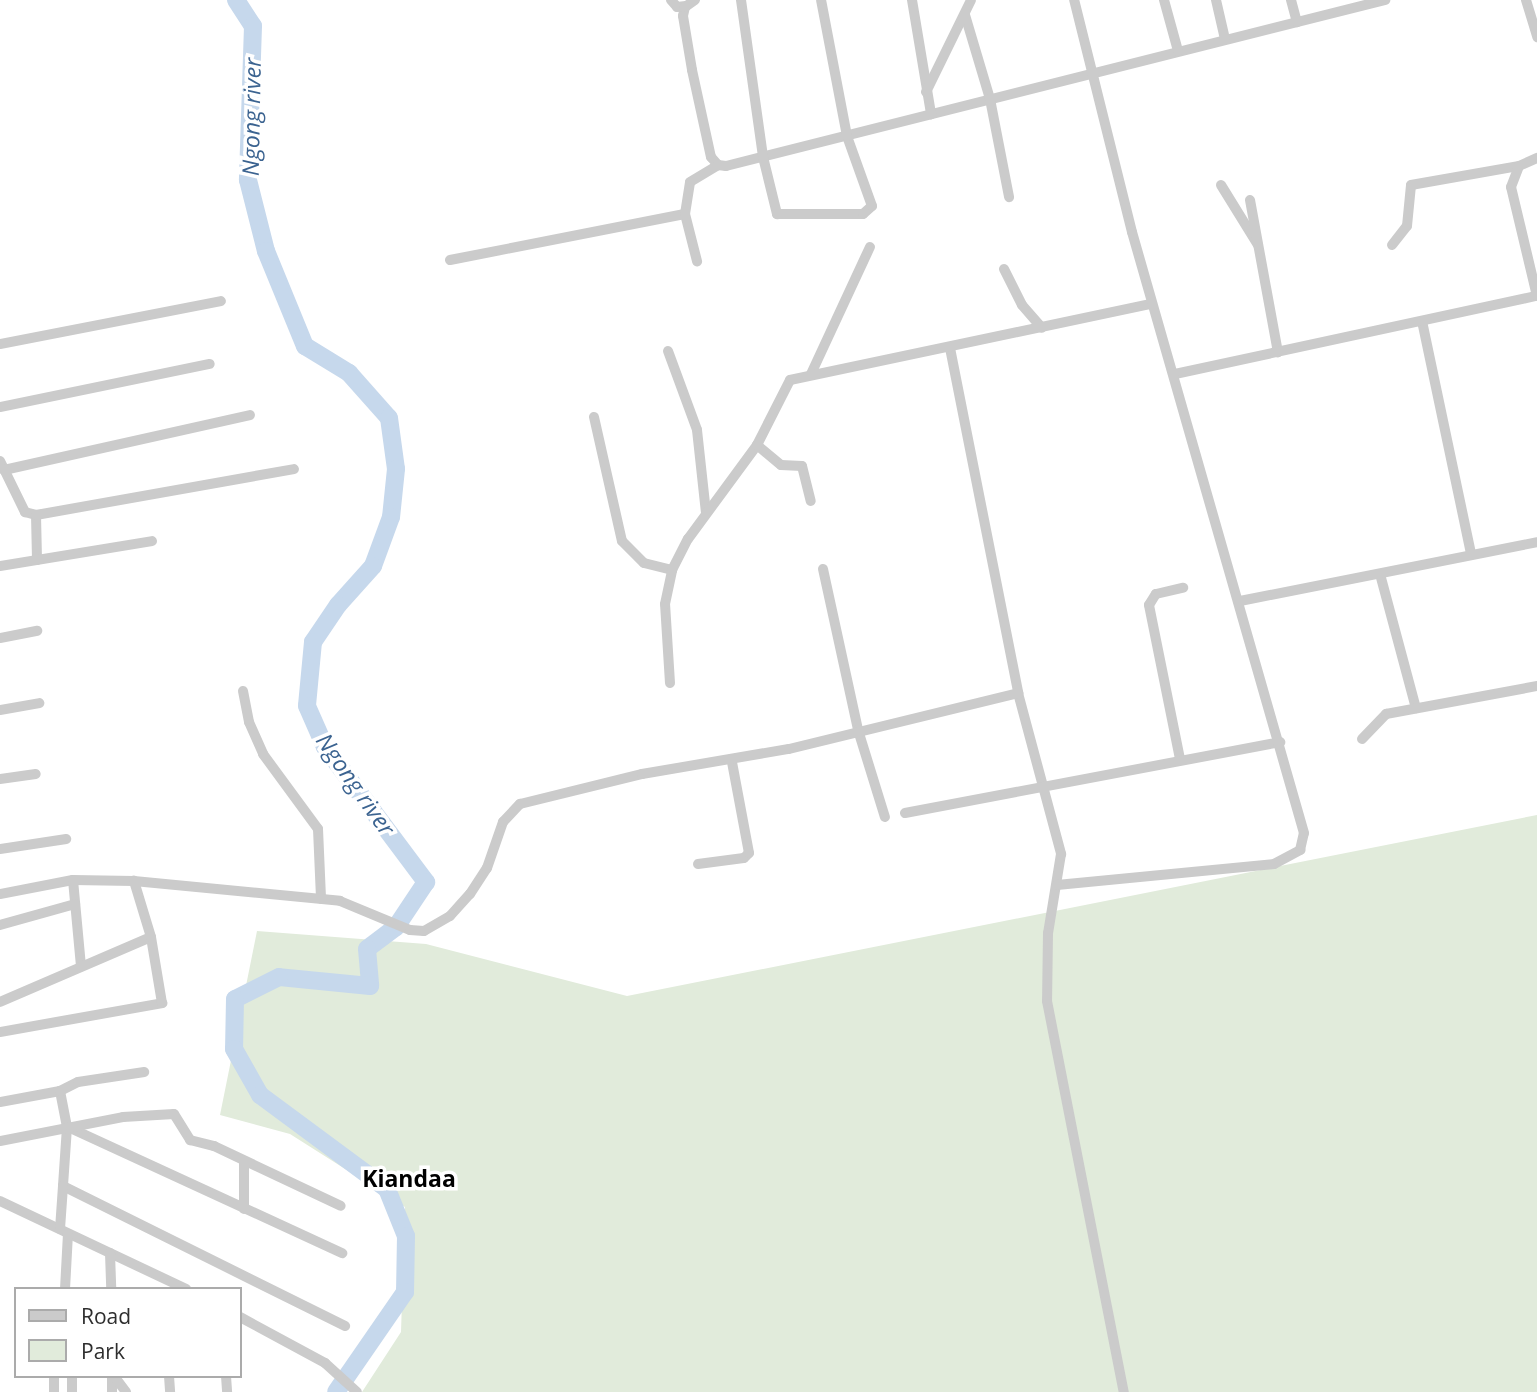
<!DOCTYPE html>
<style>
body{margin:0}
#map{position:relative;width:1537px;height:1392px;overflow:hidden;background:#fff;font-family:"Open Sans",sans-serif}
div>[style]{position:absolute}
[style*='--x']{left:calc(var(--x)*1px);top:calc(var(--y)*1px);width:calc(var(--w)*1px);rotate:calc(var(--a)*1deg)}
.green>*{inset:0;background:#e1ebdb}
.river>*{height:18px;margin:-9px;padding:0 9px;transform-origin:9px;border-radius:9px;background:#c6d8ec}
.street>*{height:10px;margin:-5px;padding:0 5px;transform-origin:5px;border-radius:5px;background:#cbcbcb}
span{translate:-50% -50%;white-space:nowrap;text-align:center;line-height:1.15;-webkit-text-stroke:7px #fff;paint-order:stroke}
.water-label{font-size:23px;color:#3b6390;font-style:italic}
.neighbourhood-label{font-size:23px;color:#000;font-weight:700}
.legend{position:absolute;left:14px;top:1287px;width:228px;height:91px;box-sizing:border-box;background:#fff;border:2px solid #ababab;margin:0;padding:9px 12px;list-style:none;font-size:21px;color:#2e2e2e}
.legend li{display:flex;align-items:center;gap:14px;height:35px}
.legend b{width:35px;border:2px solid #ababab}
</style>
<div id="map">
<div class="green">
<i style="clip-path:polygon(1537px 815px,1537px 1392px,362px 1392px,401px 1332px,405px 1207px,290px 1134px,220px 1115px,257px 931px,426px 944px,627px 996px)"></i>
</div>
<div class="river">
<i style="--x:236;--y:0;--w:31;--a:57"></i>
<i style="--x:253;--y:26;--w:154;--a:91.9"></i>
<i style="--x:248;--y:180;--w:73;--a:75.8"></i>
<i style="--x:266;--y:251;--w:103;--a:67.7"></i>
<i style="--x:305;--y:346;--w:52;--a:31.5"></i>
<i style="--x:349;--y:373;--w:60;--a:48.4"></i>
<i style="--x:389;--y:418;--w:51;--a:82.2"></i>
<i style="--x:396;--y:469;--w:48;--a:95.9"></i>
<i style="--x:391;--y:517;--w:52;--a:110.2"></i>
<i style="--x:373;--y:566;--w:52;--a:131.9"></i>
<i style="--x:338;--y:605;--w:45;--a:124"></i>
<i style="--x:313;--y:642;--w:64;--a:95.4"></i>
<i style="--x:307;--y:706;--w:45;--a:66.3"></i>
<i style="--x:325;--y:747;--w:169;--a:53.2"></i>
<i style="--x:426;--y:882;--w:54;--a:123.7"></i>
<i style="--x:396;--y:927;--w:36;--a:143"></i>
<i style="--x:367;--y:949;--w:37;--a:85"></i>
<i style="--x:370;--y:986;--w:91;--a:-174.4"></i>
<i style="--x:279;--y:977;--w:49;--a:153.4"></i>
<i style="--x:235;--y:999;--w:50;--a:91.1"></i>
<i style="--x:234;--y:1049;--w:53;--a:60.5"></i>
<i style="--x:260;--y:1095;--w:158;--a:36.5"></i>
<i style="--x:387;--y:1189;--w:51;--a:68"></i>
<i style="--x:406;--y:1236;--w:56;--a:91"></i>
<i style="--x:405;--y:1292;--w:121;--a:124.6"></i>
</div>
<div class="street">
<i style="--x:671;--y:0;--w:9;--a:49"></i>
<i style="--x:677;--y:7;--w:9;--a:-6"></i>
<i style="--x:695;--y:0;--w:12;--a:145"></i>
<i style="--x:685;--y:7;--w:9;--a:103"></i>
<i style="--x:683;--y:16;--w:55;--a:80.5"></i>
<i style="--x:692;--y:70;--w:89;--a:77.7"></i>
<i style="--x:711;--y:157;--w:11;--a:49"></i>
<i style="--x:718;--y:165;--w:8;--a:7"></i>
<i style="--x:726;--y:166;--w:680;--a:-14.14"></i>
<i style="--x:741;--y:0;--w:159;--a:82"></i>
<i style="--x:763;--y:157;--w:59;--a:76.2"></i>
<i style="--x:777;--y:214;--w:86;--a:0"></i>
<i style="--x:863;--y:214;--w:12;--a:-42"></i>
<i style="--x:872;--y:206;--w:74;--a:-109.7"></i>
<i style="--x:847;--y:136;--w:138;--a:-100.8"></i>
<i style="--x:912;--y:0;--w:116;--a:80.5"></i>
<i style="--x:1164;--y:0;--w:53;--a:74.6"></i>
<i style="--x:1216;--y:0;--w:39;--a:77"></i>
<i style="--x:1291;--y:0;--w:23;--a:75"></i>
<i style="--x:1526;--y:0;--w:39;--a:73"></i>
<i style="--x:965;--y:15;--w:88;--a:73.4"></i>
<i style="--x:990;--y:99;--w:100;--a:79"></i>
<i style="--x:926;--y:92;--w:102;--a:-63.9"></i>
<i style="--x:1221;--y:185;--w:70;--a:58.3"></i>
<i style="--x:1250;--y:200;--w:155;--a:79.6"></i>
<i style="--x:685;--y:214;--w:49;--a:75.7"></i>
<i style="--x:1392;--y:245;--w:24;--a:-52"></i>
<i style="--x:1407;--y:226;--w:41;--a:-84.4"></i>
<i style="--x:1411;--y:185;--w:110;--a:-10"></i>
<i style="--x:450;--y:260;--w:239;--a:-11.1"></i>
<i style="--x:685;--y:214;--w:32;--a:-81"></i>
<i style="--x:690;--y:182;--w:33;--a:-31"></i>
<i style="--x:1004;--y:269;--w:40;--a:63.4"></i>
<i style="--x:1022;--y:305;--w:30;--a:49"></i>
<i style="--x:1422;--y:321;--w:238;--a:78.1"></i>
<i style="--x:0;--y:344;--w:225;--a:-11"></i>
<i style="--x:950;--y:348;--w:352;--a:78.8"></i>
<i style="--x:1018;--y:693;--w:167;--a:75"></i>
<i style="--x:1061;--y:854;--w:80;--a:99.3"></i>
<i style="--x:1048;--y:933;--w:68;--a:90.8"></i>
<i style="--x:1047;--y:1001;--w:399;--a:78.9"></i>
<i style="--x:668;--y:351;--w:84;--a:69.8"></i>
<i style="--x:697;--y:430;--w:83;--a:83.8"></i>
<i style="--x:811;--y:374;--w:140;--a:-65.1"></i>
<i style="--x:1175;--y:374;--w:370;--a:-12.2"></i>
<i style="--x:1537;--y:296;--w:112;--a:-103.4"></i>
<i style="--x:1511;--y:187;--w:22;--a:-69"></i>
<i style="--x:1519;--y:166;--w:20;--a:-24"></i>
<i style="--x:0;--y:407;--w:214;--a:-11.6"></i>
<i style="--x:594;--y:417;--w:127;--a:77.3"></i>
<i style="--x:622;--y:541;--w:31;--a:45"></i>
<i style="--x:644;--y:563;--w:29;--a:14"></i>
<i style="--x:757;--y:445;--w:31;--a:40"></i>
<i style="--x:781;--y:465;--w:21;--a:3"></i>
<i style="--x:802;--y:466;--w:36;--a:76"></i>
<i style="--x:0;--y:461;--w:57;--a:63.9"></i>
<i style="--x:25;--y:512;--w:11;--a:15"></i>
<i style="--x:36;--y:515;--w:45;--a:88.7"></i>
<i style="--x:4;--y:470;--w:252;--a:-12.6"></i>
<i style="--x:36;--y:515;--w:262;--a:-10.1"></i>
<i style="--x:0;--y:566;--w:154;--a:-9.3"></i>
<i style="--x:823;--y:569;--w:165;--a:77.7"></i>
<i style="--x:858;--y:730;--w:91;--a:72.8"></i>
<i style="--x:1380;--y:574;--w:139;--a:75"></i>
<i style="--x:1240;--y:601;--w:303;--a:-11.2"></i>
<i style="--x:0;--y:638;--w:38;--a:-11"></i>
<i style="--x:670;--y:683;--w:79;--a:-93.6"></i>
<i style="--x:665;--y:604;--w:35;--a:-78"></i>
<i style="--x:672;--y:570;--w:35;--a:-63"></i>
<i style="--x:688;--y:539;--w:117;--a:-53.7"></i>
<i style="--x:757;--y:445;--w:73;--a:-63.1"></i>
<i style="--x:790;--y:380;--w:370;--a:-11.9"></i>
<i style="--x:243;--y:691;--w:32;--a:79"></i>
<i style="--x:249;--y:722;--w:35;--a:66"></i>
<i style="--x:263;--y:754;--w:93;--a:53.7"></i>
<i style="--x:318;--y:829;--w:70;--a:87.5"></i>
<i style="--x:0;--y:710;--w:40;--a:-10"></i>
<i style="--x:1362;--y:739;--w:35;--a:-46"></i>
<i style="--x:1386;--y:714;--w:154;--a:-10.5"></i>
<i style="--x:1180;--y:759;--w:157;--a:-101.4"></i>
<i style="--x:1149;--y:605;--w:13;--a:-58"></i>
<i style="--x:1156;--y:594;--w:28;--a:-13"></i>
<i style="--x:0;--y:779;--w:36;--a:-8"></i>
<i style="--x:905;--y:813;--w:382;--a:-10.7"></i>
<i style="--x:0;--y:849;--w:67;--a:-8.6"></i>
<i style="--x:698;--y:864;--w:46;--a:-7.4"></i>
<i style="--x:744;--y:858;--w:7;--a:-45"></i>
<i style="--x:749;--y:853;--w:93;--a:-100.6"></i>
<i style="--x:73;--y:880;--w:87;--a:84.7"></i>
<i style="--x:1057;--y:885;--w:218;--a:-5.5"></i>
<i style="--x:1274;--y:864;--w:30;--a:-28"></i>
<i style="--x:1300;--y:850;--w:17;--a:-77"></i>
<i style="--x:1304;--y:833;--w:625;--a:-105.97"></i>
<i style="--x:1132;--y:232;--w:239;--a:-104"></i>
<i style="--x:0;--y:894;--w:74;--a:-10.9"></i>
<i style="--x:73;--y:880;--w:61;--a:0.9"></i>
<i style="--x:134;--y:881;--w:207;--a:5.5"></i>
<i style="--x:340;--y:901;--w:76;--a:22.5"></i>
<i style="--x:410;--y:930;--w:14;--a:4"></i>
<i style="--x:424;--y:931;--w:30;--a:-30"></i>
<i style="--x:450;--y:916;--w:30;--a:-48"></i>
<i style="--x:470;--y:894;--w:31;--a:-57"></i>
<i style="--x:487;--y:868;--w:49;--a:-70.8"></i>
<i style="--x:503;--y:822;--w:25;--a:-47"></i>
<i style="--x:520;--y:804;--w:126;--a:-13.8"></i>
<i style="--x:642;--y:774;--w:149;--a:-9.7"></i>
<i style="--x:789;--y:749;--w:236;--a:-13.7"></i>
<i style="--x:0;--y:925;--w:78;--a:-15.6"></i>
<i style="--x:0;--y:1002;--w:164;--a:-23.3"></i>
<i style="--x:0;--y:1032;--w:165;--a:-10.1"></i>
<i style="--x:162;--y:1003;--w:67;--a:-99.5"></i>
<i style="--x:151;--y:937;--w:59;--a:-106.9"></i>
<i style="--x:60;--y:1091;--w:37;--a:79"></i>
<i style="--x:67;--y:1127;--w:59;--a:93.9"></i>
<i style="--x:63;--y:1186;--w:315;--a:26.4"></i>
<i style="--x:0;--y:1102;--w:61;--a:-10.4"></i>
<i style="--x:60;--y:1091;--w:20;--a:-27"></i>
<i style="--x:78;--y:1082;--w:67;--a:-8.6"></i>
<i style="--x:68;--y:1127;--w:302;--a:24.7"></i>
<i style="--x:0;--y:1141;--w:125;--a:-11"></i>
<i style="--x:123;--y:1117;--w:51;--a:-3.4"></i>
<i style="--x:174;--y:1114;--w:31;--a:58"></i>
<i style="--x:190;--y:1140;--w:25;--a:14"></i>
<i style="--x:214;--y:1146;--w:140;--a:25.3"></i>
<i style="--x:0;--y:1201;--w:206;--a:25.3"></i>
<i style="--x:244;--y:1209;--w:47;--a:-90"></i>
<i style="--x:60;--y:1229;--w:43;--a:-86"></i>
<i style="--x:110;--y:1253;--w:36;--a:88"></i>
<i style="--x:65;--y:1289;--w:55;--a:-86.9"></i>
<i style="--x:240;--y:1317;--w:97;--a:28.4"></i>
<i style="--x:325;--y:1363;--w:43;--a:42.2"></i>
<i style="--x:112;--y:1376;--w:16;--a:90"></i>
<i style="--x:114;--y:1376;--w:20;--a:53"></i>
<i style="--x:169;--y:1376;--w:16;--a:86"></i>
<i style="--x:226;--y:1376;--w:16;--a:86"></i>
<i style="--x:54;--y:1392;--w:16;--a:-90"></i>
<i style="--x:72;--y:1392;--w:16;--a:-90"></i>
</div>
<div class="water-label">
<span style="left:251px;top:117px;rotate:-89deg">Ngong river</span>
<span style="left:356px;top:784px;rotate:55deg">Ngong river</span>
</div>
<div class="neighbourhood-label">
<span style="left:409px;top:1178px">Kiandaa</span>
</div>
<ul class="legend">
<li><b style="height:9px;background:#cbcbcb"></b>Road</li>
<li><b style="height:19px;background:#e1ebdb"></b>Park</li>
</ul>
</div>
